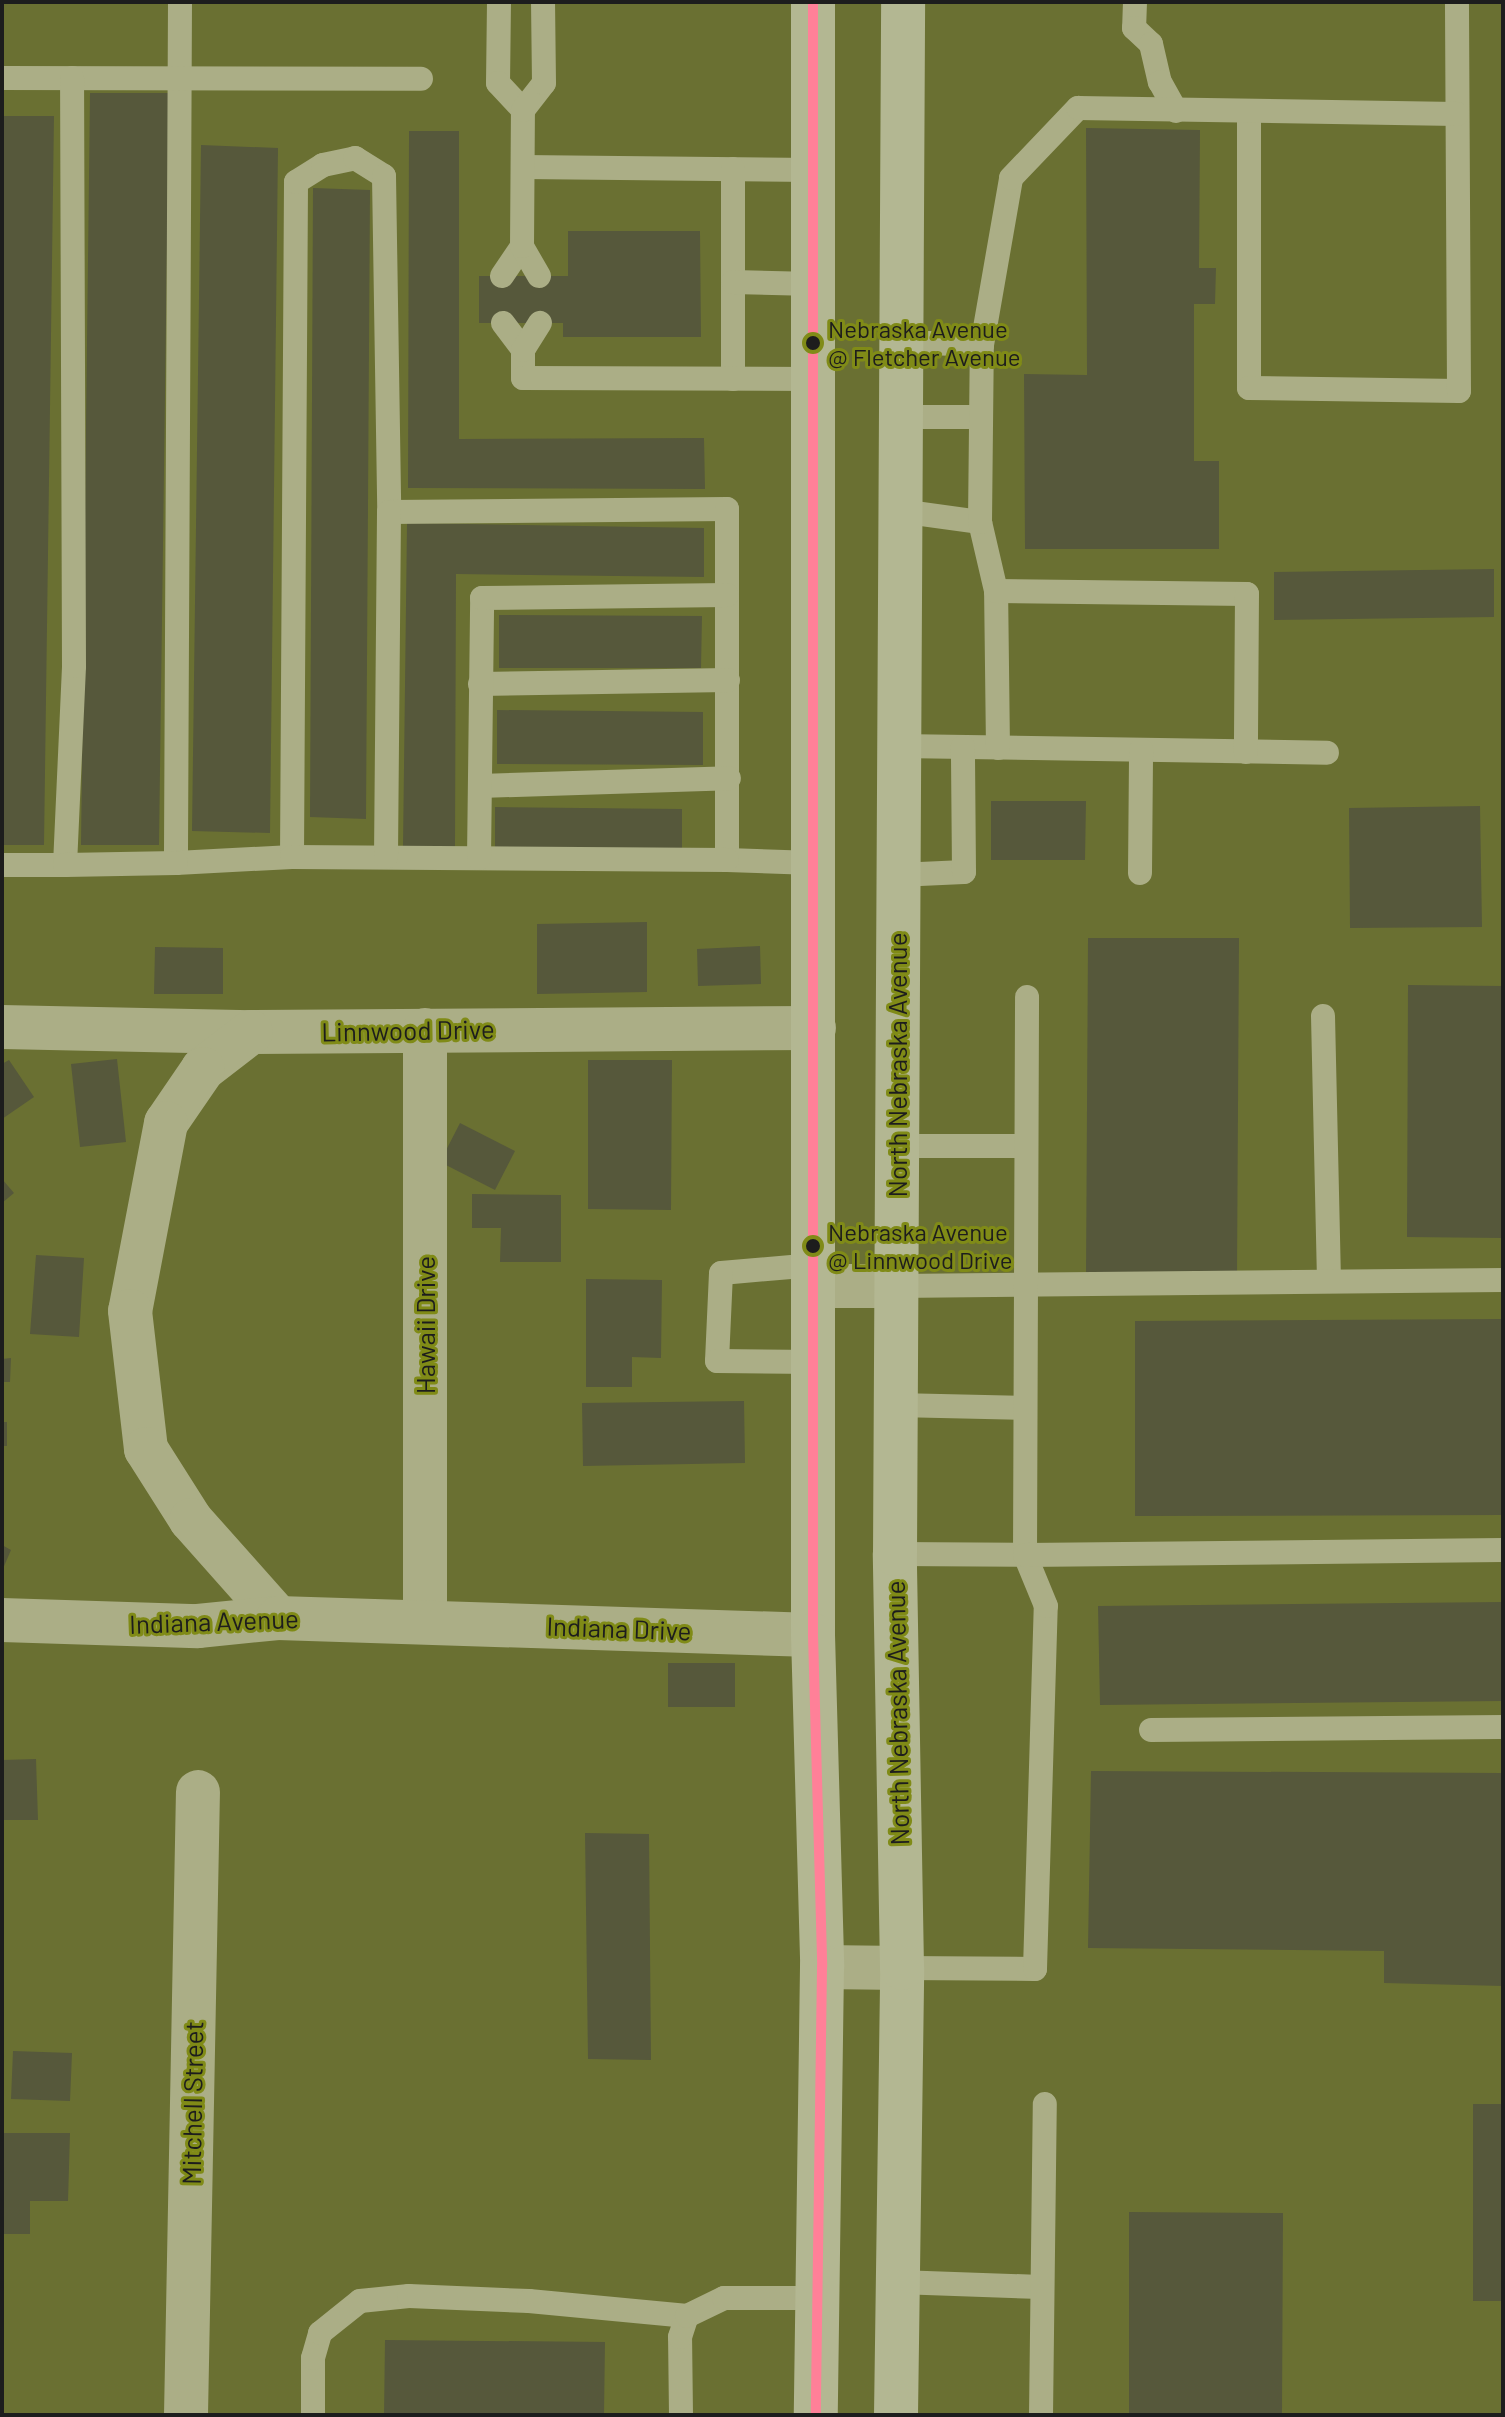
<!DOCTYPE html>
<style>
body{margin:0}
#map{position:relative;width:1505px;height:2417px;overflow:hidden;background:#6a7032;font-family:Barlow,sans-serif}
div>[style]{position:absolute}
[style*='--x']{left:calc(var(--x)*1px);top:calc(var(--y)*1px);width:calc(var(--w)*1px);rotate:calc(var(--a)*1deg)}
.building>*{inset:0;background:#56583b}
.service>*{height:24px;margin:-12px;padding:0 12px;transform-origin:12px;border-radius:12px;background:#abae86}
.minor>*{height:44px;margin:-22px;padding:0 22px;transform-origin:22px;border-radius:22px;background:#abae86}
.primary>*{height:44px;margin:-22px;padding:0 22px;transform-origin:22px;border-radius:22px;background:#b3b792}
.bus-1>*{height:10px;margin:-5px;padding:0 5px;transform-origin:5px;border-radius:5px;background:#ff8098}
.dots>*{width:22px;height:22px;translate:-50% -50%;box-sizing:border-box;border:4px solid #808b17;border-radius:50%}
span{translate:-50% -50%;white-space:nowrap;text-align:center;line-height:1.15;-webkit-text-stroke:6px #808b17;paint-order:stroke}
.bus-label{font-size:24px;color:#1d1d1d}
.left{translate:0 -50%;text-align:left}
.street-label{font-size:26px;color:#1d1d1d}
.frame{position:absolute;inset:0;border:4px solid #1d1d1d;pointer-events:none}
</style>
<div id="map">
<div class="building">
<i style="clip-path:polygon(90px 93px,169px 93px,159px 845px,81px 845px)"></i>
<i style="clip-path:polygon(3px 116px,54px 116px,44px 845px,2px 845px)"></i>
<i style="clip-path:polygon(1086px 128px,1200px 130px,1199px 268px,1216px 268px,1215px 304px,1194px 304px,1194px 461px,1219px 461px,1219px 549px,1025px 549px,1024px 374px,1087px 375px)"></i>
<i style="clip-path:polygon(409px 131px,459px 131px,459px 439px,704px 438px,705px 489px,408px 488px)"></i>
<i style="clip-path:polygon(201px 145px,278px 148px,270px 833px,192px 831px)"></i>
<i style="clip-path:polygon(313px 188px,370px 190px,366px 819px,310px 817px)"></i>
<i style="clip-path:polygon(568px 231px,700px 231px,701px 337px,563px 337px,563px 323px,479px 323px,479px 276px,568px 276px)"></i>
<i style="clip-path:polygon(407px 523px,704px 528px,704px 577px,456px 574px,455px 848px,403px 847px)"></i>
<i style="clip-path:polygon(1494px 569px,1494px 617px,1274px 620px,1274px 572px)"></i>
<i style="clip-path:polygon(499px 615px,702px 616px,701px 668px,499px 668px)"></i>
<i style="clip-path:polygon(497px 710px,703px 712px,703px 765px,497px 764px)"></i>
<i style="clip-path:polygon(991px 801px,1086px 801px,1085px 860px,991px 860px)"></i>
<i style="clip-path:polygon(1480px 806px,1482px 927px,1350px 928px,1349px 808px)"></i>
<i style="clip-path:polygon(495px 807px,682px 809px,682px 852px,495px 851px)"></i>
<i style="clip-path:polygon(647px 922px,647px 992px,537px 994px,537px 924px)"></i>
<i style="clip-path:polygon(1088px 938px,1239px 938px,1237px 1276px,1086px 1276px)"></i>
<i style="clip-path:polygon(760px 946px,761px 984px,698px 986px,697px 949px)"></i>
<i style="clip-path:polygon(155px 947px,223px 948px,223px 994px,154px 994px)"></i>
<i style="clip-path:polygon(1408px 985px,1503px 986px,1503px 1238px,1407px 1237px)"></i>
<i style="clip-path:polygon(117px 1059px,126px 1142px,80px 1147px,71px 1064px)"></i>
<i style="clip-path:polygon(9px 1060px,34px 1097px,2px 1119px,2px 1064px)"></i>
<i style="clip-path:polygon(588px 1060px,672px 1060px,671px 1210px,588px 1209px)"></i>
<i style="clip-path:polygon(460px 1123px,515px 1151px,495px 1190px,440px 1162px)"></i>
<i style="clip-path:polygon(2px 1179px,14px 1193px,2px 1203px)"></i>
<i style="clip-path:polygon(472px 1194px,561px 1195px,561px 1262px,500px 1262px,501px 1228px,472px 1228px)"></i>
<i style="clip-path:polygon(36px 1255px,84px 1258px,79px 1337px,30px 1334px)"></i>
<i style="clip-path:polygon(586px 1279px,662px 1280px,661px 1358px,632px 1357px,632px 1387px,586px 1387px)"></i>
<i style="clip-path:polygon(1503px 1319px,1503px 1515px,1135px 1516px,1135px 1321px)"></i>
<i style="clip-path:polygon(11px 1358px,10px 1382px,2px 1382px,2px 1359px)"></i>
<i style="clip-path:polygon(744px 1401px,745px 1463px,583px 1466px,582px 1403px)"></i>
<i style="clip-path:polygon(2px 1422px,7px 1422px,7px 1446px,2px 1446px)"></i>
<i style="clip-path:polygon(2px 1545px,11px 1550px,2px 1571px)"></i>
<i style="clip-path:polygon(1503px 1602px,1503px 1701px,1100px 1705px,1098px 1606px)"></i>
<i style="clip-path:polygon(668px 1663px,735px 1663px,735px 1707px,668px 1707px)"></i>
<i style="clip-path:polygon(36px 1759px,38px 1820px,2px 1820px,2px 1760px)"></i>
<i style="clip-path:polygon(1091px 1771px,1503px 1773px,1503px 1986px,1384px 1983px,1384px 1951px,1088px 1948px)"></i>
<i style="clip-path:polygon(585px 1833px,649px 1834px,651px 2060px,588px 2059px)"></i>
<i style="clip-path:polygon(13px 2051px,72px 2053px,70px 2101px,11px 2099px)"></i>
<i style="clip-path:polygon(1473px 2104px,1503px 2104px,1503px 2301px,1473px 2301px)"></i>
<i style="clip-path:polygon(2px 2133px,70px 2133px,68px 2201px,30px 2201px,30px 2234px,2px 2234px)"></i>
<i style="clip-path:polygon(1129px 2212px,1283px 2213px,1282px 2415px,1129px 2415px)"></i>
<i style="clip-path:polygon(385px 2340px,605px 2342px,604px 2415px,384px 2415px)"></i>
</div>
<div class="service">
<i style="--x:180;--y:2;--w:861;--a:90.27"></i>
<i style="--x:176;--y:863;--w:116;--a:-3"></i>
<i style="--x:292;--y:857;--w:675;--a:-89.66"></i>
<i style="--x:296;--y:182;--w:32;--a:-32"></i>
<i style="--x:323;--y:165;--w:33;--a:-12"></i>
<i style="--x:355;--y:158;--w:34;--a:32"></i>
<i style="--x:384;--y:176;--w:336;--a:89.1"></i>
<i style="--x:389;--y:512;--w:338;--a:-0.5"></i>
<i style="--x:727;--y:509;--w:351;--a:90"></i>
<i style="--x:727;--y:860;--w:87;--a:2"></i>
<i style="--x:499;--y:2;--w:81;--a:90.7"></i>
<i style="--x:498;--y:83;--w:37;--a:47"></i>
<i style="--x:1135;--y:2;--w:26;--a:92"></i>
<i style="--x:1134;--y:28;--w:23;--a:43"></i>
<i style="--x:1151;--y:44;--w:39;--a:77"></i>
<i style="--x:1160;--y:82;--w:33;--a:61"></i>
<i style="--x:2;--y:78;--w:419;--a:0.1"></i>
<i style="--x:1249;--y:112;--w:276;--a:90"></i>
<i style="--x:1249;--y:388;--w:210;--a:0.8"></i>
<i style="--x:1459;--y:391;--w:389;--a:-90.3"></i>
<i style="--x:523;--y:167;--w:290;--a:0.6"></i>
<i style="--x:733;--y:169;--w:210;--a:90"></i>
<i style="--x:502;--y:276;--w:36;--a:-56"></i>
<i style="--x:539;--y:276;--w:34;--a:-120"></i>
<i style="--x:522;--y:246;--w:136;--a:-89.6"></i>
<i style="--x:523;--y:110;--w:34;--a:-52"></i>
<i style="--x:544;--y:83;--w:81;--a:-90.7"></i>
<i style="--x:733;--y:282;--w:80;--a:1.4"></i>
<i style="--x:503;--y:323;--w:34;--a:53"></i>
<i style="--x:523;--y:350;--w:28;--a:90"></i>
<i style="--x:523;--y:378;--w:290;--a:0.2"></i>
<i style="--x:901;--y:342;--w:81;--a:2.1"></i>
<i style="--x:982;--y:345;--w:169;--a:-80.1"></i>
<i style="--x:1011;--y:178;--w:97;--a:-46.3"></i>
<i style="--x:1078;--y:108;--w:379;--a:0.9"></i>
<i style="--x:523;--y:350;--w:32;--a:-58"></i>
<i style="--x:901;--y:417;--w:80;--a:0"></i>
<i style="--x:900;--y:511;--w:81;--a:7.8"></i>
<i style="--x:980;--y:522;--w:71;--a:76.9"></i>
<i style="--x:980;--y:522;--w:177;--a:-89.4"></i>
<i style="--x:480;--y:684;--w:248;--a:-0.9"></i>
<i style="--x:899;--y:746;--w:428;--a:0.9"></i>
<i style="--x:998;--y:748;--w:157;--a:-90.7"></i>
<i style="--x:996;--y:591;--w:251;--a:0.7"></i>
<i style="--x:1247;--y:594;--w:158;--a:90.4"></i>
<i style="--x:480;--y:786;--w:249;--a:-1.8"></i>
<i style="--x:292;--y:857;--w:435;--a:0.4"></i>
<i style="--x:386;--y:857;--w:345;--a:-89.5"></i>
<i style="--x:479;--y:858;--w:260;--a:-89.3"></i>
<i style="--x:482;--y:598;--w:245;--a:-0.7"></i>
<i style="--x:2;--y:865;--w:63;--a:0"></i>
<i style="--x:65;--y:865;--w:199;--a:-87.4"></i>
<i style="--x:74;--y:666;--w:588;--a:-90.19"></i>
<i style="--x:65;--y:865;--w:111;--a:-1"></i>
<i style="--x:1140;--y:873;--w:123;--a:-89.5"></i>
<i style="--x:898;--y:875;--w:66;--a:-2.6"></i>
<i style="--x:964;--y:872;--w:125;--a:-90.5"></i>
<i style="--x:1323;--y:1016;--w:265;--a:88.7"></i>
<i style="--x:896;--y:1146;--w:129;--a:0"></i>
<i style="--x:814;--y:1265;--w:93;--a:175.1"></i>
<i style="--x:721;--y:1273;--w:88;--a:92.6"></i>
<i style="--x:717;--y:1361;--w:97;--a:0.6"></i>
<i style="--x:896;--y:1286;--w:607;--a:-0.57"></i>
<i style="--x:896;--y:1405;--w:129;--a:1.3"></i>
<i style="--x:895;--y:1554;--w:130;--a:0.4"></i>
<i style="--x:1025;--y:1555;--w:558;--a:-89.79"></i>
<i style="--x:1151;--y:1730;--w:352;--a:-0.5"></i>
<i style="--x:902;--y:1968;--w:133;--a:0.4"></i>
<i style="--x:1035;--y:1969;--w:363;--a:-88.3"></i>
<i style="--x:1046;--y:1606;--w:55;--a:-112.4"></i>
<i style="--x:1025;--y:1555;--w:478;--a:-0.6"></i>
<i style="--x:898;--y:2282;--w:143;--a:2"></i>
<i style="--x:313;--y:2415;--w:57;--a:-90"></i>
<i style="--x:313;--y:2358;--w:26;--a:-74"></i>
<i style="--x:320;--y:2333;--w:51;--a:-38.7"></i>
<i style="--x:360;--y:2301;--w:49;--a:-5.8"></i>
<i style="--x:409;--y:2296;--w:120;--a:2.4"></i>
<i style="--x:529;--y:2301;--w:159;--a:5.4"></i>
<i style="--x:681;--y:2415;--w:78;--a:-90.7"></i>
<i style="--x:680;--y:2337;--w:22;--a:-72"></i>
<i style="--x:687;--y:2316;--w:41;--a:-25.9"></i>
<i style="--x:724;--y:2298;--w:93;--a:0"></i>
<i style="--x:1041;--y:2415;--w:311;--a:-89.3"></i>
</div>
<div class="minor">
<i style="--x:2;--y:1027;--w:249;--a:1.2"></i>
<i style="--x:251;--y:1032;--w:563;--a:-0.41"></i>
<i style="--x:425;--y:1030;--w:590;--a:90"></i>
<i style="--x:251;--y:1032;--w:61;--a:142.4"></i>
<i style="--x:203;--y:1069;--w:65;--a:124.4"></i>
<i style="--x:166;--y:1123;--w:191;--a:100.8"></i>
<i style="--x:130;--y:1311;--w:139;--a:83.4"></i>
<i style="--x:146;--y:1449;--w:84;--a:57.6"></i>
<i style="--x:191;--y:1520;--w:131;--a:48.4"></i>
<i style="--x:814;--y:1286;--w:82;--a:0"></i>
<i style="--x:2;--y:1620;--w:196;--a:1.8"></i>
<i style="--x:198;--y:1626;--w:80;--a:-5.7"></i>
<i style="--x:278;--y:1618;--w:535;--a:1.82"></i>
<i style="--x:822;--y:1967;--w:80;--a:0.7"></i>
<i style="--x:186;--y:2415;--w:623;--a:-88.9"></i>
</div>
<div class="primary">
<i style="--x:813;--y:2;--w:1633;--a:90"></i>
<i style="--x:813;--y:1635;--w:332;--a:88.4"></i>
<i style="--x:822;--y:1967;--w:448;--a:90.8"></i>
<i style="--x:896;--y:2415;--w:447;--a:-89.2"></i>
<i style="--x:902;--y:1968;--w:414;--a:-91"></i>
<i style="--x:895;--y:1554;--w:1552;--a:-89.7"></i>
</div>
<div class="bus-1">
<i style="--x:813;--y:2;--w:1633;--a:90"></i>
<i style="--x:813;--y:1635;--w:332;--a:88.4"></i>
<i style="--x:822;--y:1967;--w:448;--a:90.8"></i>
</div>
<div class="dots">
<i style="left:813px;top:343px;background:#1d1d1d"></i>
<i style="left:813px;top:1246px;background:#1d1d1d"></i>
</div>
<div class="bus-label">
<span class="left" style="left:828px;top:343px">Nebraska Avenue<br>@ Fletcher Avenue</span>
<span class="left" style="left:828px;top:1246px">Nebraska Avenue<br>@ Linnwood Drive</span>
</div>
<div class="street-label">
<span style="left:408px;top:1030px;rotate:-1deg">Linnwood Drive</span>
<span style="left:897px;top:1065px;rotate:-90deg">North Nebraska Avenue</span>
<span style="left:425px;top:1325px;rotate:-90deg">Hawaii Drive</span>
<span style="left:214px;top:1621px;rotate:-2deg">Indiana Avenue</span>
<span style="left:619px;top:1628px;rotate:2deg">Indiana Drive</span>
<span style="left:897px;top:1713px;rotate:-91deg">North Nebraska Avenue</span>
<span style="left:192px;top:2103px;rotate:-89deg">Mitchell Street</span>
</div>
<div class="frame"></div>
</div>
